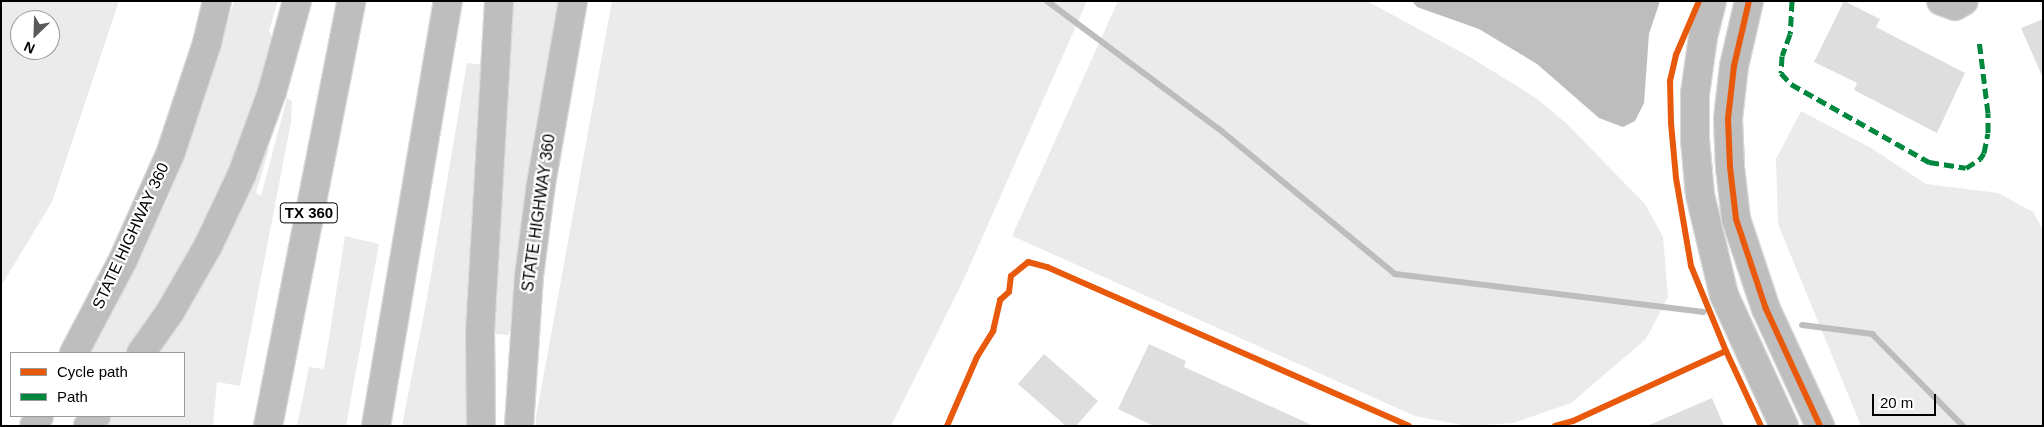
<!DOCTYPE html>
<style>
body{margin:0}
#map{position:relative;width:2044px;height:427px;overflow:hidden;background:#fff;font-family:Helvetica,sans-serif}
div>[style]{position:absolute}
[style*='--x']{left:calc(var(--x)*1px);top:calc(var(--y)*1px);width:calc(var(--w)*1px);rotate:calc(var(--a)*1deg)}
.green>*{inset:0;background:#ebebeb}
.water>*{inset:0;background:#bdbdbd}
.stream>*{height:6px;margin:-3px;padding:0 3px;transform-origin:3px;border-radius:3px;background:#bdbdbd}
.building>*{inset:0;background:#dedede}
.roads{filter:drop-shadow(1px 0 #dbdbdb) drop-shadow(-1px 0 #dbdbdb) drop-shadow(0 1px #dbdbdb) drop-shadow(0 -1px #dbdbdb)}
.minor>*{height:28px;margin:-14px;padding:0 14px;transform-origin:14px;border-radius:14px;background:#bebebe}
.major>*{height:28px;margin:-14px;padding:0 14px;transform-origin:14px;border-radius:14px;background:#bebebe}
.highway>*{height:28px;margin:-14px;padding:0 14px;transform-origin:14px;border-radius:14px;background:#bebebe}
.quiet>*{height:5px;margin-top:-2.5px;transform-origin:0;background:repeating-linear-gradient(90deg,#00873e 0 10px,transparent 0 15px)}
.cycleway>*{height:6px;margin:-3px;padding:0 3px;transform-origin:3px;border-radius:3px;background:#e8590c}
span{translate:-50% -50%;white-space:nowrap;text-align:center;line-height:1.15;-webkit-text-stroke:4.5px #fff;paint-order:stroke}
.shield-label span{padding:1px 4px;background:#fff;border:1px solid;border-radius:4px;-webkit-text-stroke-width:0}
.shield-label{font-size:15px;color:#000;font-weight:700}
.street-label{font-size:16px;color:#000}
.frame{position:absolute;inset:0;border:2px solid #000;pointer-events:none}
.legend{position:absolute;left:10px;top:352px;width:175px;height:65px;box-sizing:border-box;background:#fff;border:1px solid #999;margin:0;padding:6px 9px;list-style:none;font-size:15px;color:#000}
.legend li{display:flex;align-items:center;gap:10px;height:25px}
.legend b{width:25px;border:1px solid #999}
.north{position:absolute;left:10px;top:10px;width:50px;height:50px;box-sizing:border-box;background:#fff;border:1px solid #999;border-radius:50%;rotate:204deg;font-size:14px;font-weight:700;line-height:20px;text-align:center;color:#000}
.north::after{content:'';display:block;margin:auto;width:18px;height:22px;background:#595959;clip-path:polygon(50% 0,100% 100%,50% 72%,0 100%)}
.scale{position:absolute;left:1872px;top:394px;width:64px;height:22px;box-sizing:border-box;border:2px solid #000;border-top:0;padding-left:6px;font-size:15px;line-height:18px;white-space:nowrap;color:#000;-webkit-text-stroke:4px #fff;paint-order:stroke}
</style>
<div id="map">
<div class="green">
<i style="clip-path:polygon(evenodd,1px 1px,119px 1px,52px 202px,1px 286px,1px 1px,20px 20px,50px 20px,50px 50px,20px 50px,20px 20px)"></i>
<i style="clip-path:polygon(234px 1px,278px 1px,269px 31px,273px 38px,264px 72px,224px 186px,169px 291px,125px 353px,91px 353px,168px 198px,206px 94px)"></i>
<i style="clip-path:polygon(512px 1px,560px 1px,525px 203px,509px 335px,494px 334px)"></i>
<i style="clip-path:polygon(612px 1px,1087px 1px,963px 281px,891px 426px,536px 426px,536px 417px)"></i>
<i style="clip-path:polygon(1118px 1px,1367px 1px,1470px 57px,1536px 98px,1567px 124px,1645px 204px,1663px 237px,1668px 297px,1646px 339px,1571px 403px,1513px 423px,1467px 426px,1415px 416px,1012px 236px)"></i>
<i style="clip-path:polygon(467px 63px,485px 65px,472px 426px,402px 426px,427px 298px)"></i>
<i style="clip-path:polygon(287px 98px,292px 101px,291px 122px,240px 386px,217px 382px,213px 426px,101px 426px,108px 416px,184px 416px,184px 353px,152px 353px,264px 146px,269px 149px,256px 193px,261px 196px)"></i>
<i style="clip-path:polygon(1801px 111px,1871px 148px,1926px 184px,1998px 193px,2033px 212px,2043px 230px,2043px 426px,1861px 426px,1778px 224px,1776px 159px)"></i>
<i style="clip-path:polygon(345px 236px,379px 244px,346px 426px,297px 426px,309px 367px,324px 369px)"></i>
</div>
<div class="water">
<i style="clip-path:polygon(1412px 1px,1660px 1px,1649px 34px,1644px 103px,1635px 121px,1623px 127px,1599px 118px,1537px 64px,1479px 29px,1417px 7px)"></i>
</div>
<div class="stream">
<i style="--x:1047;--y:1;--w:214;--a:36.7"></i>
<i style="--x:1219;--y:129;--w:228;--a:39.5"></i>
<i style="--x:1395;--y:274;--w:311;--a:7"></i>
<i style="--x:1802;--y:325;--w:71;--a:7.3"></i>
<i style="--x:1872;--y:334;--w:129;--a:45.3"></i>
</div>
<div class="building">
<i style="clip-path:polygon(1844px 1px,1880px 19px,1876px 27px,1965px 73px,1937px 133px,1854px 90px,1857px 83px,1814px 62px)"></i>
<i style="clip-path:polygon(2043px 19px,2043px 78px,2021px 28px)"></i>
<i style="clip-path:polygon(1149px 344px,1186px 361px,1184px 367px,1314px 426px,1154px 426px,1118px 409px)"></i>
<i style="clip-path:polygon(1044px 354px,1098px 401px,1076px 426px,1066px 426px,1018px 384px)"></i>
<i style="clip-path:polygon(1712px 398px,1724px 426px,1647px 426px)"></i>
</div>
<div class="roads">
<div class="minor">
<i style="--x:1712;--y:1;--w:37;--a:104"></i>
<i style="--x:1703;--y:37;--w:58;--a:98"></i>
<i style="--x:1695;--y:94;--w:46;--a:90"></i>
<i style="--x:1695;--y:140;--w:55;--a:84.8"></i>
<i style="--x:1700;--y:195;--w:103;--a:76.5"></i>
<i style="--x:1724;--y:295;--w:144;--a:65.4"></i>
<i style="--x:1749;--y:1;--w:67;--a:103"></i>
<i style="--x:1734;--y:66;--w:53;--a:96.5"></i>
<i style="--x:1728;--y:119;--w:48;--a:87.6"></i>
<i style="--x:1730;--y:167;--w:52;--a:83.4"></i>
<i style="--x:1736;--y:219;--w:95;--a:71.6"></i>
<i style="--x:1766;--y:309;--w:129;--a:65.2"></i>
<i style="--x:1941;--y:1;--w:15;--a:20"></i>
<i style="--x:1955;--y:6;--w:10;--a:-29"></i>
</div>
<div class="major">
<i style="--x:74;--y:353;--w:105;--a:-62.2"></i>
<i style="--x:123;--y:260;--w:118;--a:-66"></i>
<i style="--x:171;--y:152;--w:115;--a:-71.7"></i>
<i style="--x:207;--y:43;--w:43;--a:-76.6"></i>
<i style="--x:34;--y:426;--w:11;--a:-63"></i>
<i style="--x:519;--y:426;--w:150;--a:-86.2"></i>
<i style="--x:529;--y:276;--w:93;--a:-82.6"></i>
<i style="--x:541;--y:184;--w:186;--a:-80.1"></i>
</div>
<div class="highway">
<i style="--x:141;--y:353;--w:50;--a:-54.7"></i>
<i style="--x:170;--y:312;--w:76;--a:-60.1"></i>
<i style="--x:208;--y:246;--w:80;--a:-64.7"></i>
<i style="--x:242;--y:174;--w:87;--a:-69.9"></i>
<i style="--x:272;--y:92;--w:94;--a:-74.6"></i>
<i style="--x:88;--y:426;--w:13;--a:-51"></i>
<i style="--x:268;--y:426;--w:433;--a:-78.9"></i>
<i style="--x:376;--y:426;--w:431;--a:-80.4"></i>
<i style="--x:481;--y:426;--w:94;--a:-90.6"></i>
<i style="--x:480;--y:332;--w:332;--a:-86.7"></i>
</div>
</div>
<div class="quiet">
<i style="--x:1792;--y:1;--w:33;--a:93"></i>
<i style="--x:1790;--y:34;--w:23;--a:110"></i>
<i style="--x:1782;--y:56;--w:17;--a:93"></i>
<i style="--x:1781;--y:73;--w:15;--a:48"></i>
<i style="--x:1791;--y:84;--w:159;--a:29.5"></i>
<i style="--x:1929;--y:162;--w:37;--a:9"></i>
<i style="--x:1966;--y:168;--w:17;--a:-33"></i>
<i style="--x:1980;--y:159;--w:7;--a:-56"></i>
<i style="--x:1984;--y:153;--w:20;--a:-79"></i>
<i style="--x:1988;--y:133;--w:20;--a:-90"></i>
<i style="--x:1988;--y:113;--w:74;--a:-97"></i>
</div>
<div class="cycleway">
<i style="--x:1699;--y:1;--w:59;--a:113.1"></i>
<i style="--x:1676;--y:55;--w:27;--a:103"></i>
<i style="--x:1670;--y:81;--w:42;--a:88.6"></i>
<i style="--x:1671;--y:123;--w:55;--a:84.8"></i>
<i style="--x:1676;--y:178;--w:89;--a:80.3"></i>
<i style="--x:1691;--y:266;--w:92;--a:67.6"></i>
<i style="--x:1749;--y:1;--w:67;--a:103"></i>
<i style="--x:1734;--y:66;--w:53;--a:96.5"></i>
<i style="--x:1728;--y:119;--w:48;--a:87.6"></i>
<i style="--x:1730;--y:167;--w:52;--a:83.4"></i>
<i style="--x:1736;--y:219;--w:95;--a:71.6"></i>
<i style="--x:1766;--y:309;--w:129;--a:65.2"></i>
<i style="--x:947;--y:426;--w:75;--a:-66.5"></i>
<i style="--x:977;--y:357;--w:31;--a:-58"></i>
<i style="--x:993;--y:331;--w:32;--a:-77"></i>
<i style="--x:1000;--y:300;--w:12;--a:-42"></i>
<i style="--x:1009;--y:292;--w:16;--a:-83"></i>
<i style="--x:1011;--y:276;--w:22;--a:-39"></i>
<i style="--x:1028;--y:262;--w:20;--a:15"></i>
<i style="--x:1047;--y:267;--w:395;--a:23.7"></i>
<i style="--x:1555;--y:426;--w:19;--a:-16"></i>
<i style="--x:1573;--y:421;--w:168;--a:-24.6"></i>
<i style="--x:1726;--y:351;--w:83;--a:65"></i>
</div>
<div class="shield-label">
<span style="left:309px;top:213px">TX 360</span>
</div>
<div class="street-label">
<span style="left:539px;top:213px;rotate:-82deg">STATE HIGHWAY 360</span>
<span style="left:131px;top:236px;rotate:-65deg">STATE HIGHWAY 360</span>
</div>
<div class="frame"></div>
<ul class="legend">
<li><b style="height:6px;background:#e8590c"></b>Cycle path</li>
<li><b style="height:6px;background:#00873e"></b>Path</li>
</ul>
<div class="north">N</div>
<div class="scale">20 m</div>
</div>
